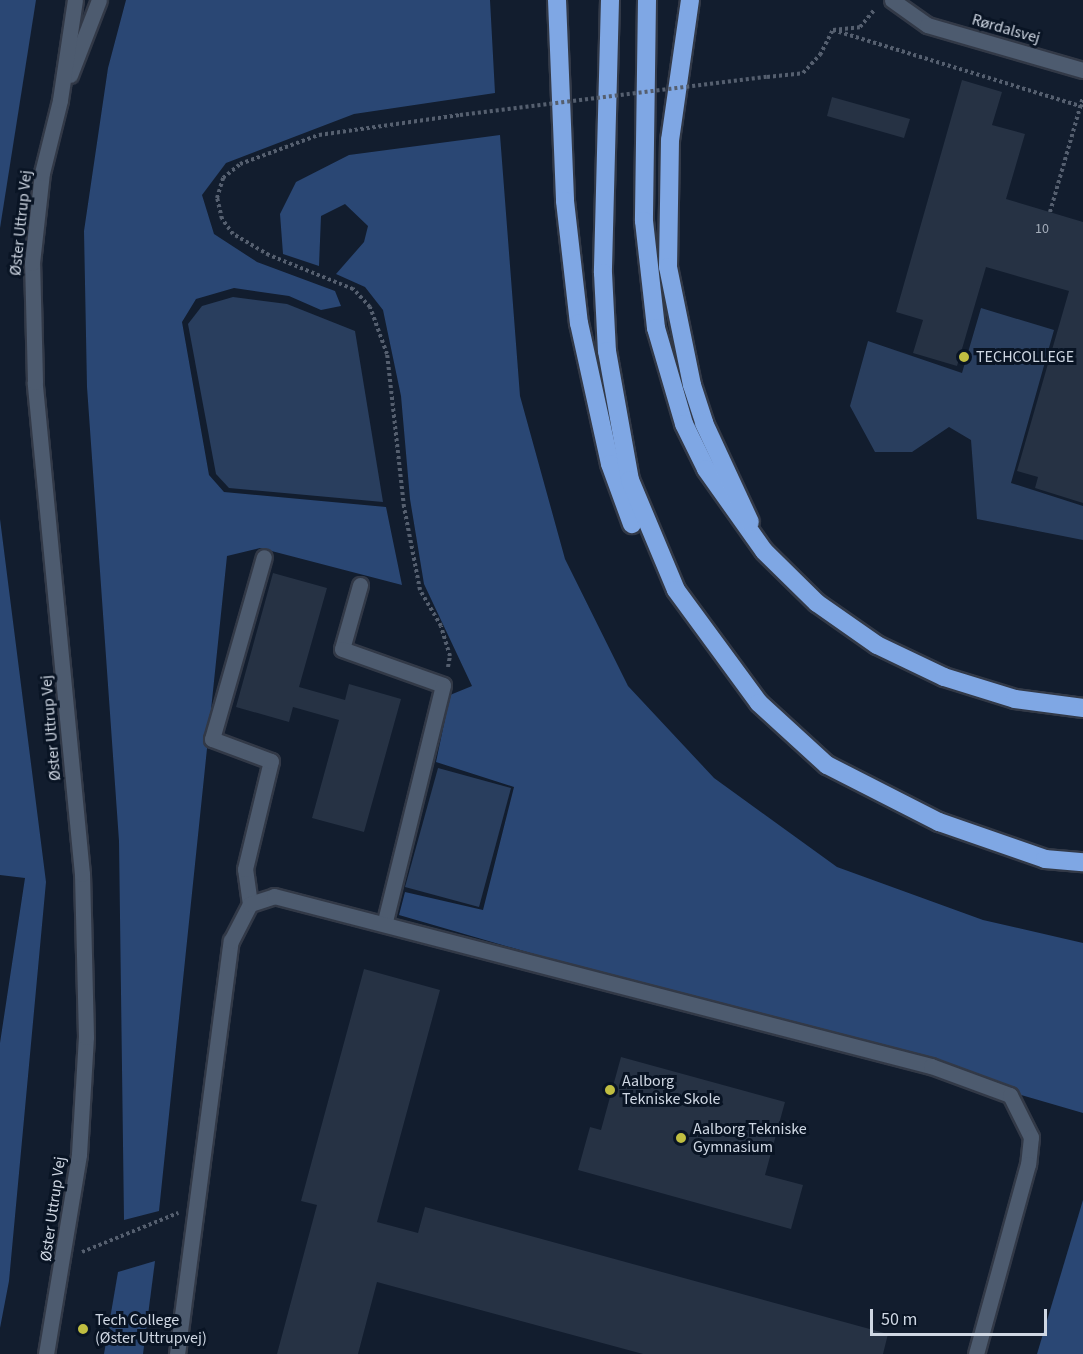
<!DOCTYPE html>
<meta charset="utf-8">
<style>
body{margin:0}
#map{position:relative;width:1083px;height:1354px;overflow:hidden;background:#121d2e;font-family:"Source Sans 3",sans-serif}
div>[style]{position:absolute}
[style*='--x']{left:calc(var(--x)*1px);top:calc(var(--y)*1px);width:calc(var(--w)*1px);rotate:calc(var(--a)*1deg)}
.green>*{inset:0;background:#293e5e}
.forest>*{inset:0;background:#2a4774}
.building>*{inset:0;background:#263244}
.path>*{height:4px;margin-top:-2px;transform-origin:0;background:repeating-linear-gradient(90deg,#555f6f 0 3px,transparent 0 6px)}
.roads{filter:drop-shadow(2px 0 #323947) drop-shadow(-2px 0 #323947) drop-shadow(0 2px #323947) drop-shadow(0 -2px #323947)}
.minor>*{height:15px;margin:-7.5px;padding:0 7.5px;transform-origin:7.5px;border-radius:7.5px;background:#4d5b6f}
.highway>*{height:18px;margin:-9px;padding:0 9px;transform-origin:9px;border-radius:9px;background:#7fa7e4}
.path-bridge>*{height:4px;margin-top:-2px;transform-origin:0;background:repeating-linear-gradient(90deg,#555f6f 0 3px,transparent 0 6px)}
.dots>*{width:16px;height:16px;translate:-50% -50%;box-sizing:border-box;border:3px solid #091424;border-radius:50%}
span{translate:-50% -50%;white-space:nowrap;text-align:center;line-height:1.15;-webkit-text-stroke:6px #091424;paint-order:stroke}
.number-label{font-size:14px;color:#a5aebb}
.number-label span{-webkit-text-stroke-width:0}
.street-label{font-size:16px;color:#cfd7e3}
.poi-label{font-size:16px;color:#cfd7e3}
.left{translate:0 -50%;text-align:left}
.scale{position:absolute;left:870px;top:1309px;width:177px;height:27px;box-sizing:border-box;border:3px solid #cfd7e3;border-top:0;padding-left:8px;font-size:18px;line-height:21px;white-space:nowrap;color:#cfd7e3;-webkit-text-stroke:4px #091424;paint-order:stroke}
</style>
<div id="map">
<div class="green">
<i style="clip-path:polygon(233px 297px,287px 304px,355px 331px,383px 502px,229px 488px,216px 474px,188px 324px,202px 306px)"></i>
<i style="clip-path:polygon(981px 308px,1054px 330px,1011px 483px,1083px 506px,1083px 540px,977px 519px,971px 440px,949px 427px,912px 452px,875px 452px,850px 406px,868px 341px,962px 373px)"></i>
<i style="clip-path:polygon(438px 768px,511px 788px,479px 907px,405px 887px)"></i>
</div>
<div class="forest">
<i style="clip-path:polygon(0 0,36px 0,0 228px)"></i>
<i style="clip-path:polygon(126px 0,490px 0,495px 93px,354px 114px,226px 163px,202px 195px,214px 234px,257px 262px,335px 291px,341px 306px,321px 310px,289px 296px,234px 288px,196px 299px,182px 322px,209px 475px,224px 492px,386px 507px,402px 585px,260px 548px,227px 556px,159px 1211px,124px 1220px,119px 841px,87px 387px,84px 231px,108px 68px)"></i>
<i style="clip-path:polygon(500px 135px,520px 396px,565px 559px,628px 686px,714px 778px,837px 867px,983px 920px,1083px 943px,1083px 1113px,399px 915px,405px 892px,483px 910px,514px 787px,436px 762px,450px 695px,472px 686px,424px 584px,410px 499px,401px 396px,383px 310px,365px 287px,336px 274px,364px 242px,368px 226px,345px 204px,321px 216px,319px 266px,283px 254px,280px 214px,296px 182px,349px 155px)"></i>
<i style="clip-path:polygon(0 519px,46px 882px,9px 1281px,0 1328px,0 1043px,25px 878px,0 875px)"></i>
<i style="clip-path:polygon(1083px 1200px,1083px 1354px,1037px 1354px)"></i>
<i style="clip-path:polygon(155px 1261px,143px 1354px,104px 1354px,118px 1272px)"></i>
</div>
<div class="building">
<i style="clip-path:polygon(962px 80px,1002px 92px,992px 125px,1025px 134px,1006px 199px,1083px 222px,1083px 503px,1035px 488px,1038px 477px,1017px 471px,1069px 291px,986px 267px,957px 366px,913px 353px,923px 320px,896px 312px)"></i>
<i style="clip-path:polygon(832px 97px,910px 119px,904px 138px,827px 116px)"></i>
<i style="clip-path:polygon(273px 573px,327px 588px,299px 687px,345px 700px,349px 684px,401px 699px,364px 832px,312px 818px,339px 720px,293px 707px,289px 722px,236px 707px)"></i>
<i style="clip-path:polygon(364px 969px,440px 990px,377px 1222px,418px 1233px,425px 1207px,888px 1334px,883px 1354px,643px 1354px,377px 1282px,358px 1354px,277px 1354px,317px 1205px,301px 1201px)"></i>
<i style="clip-path:polygon(621px 1057px,785px 1102px,765px 1175px,803px 1185px,791px 1229px,578px 1170px,590px 1127px,601px 1130px)"></i>
</div>
<div class="path">
<i style="--x:833;--y:30;--w:262;--a:17.1"></i>
<i style="--x:767;--y:77;--w:36;--a:-6"></i>
<i style="--x:803;--y:73;--w:25;--a:-47"></i>
<i style="--x:820;--y:55;--w:28;--a:-63"></i>
<i style="--x:833;--y:30;--w:27;--a:-6"></i>
<i style="--x:860;--y:27;--w:23;--a:-50"></i>
<i style="--x:1050;--y:212;--w:120;--a:-74"></i>
<i style="--x:448;--y:667;--w:11;--a:-80"></i>
<i style="--x:450;--y:656;--w:31;--a:-107"></i>
<i style="--x:441;--y:626;--w:42;--a:-120.3"></i>
<i style="--x:420;--y:590;--w:85;--a:-100.9"></i>
<i style="--x:404;--y:507;--w:154;--a:-96.3"></i>
<i style="--x:387;--y:354;--w:50;--a:-109.9"></i>
<i style="--x:370;--y:307;--w:25;--a:-133"></i>
<i style="--x:353;--y:289;--w:91;--a:-158"></i>
<i style="--x:269;--y:255;--w:42;--a:-149.7"></i>
<i style="--x:233;--y:234;--w:19;--a:-126"></i>
<i style="--x:222;--y:219;--w:22;--a:-103"></i>
<i style="--x:217;--y:198;--w:21;--a:-73"></i>
<i style="--x:223;--y:178;--w:22;--a:-39"></i>
<i style="--x:240;--y:164;--w:84;--a:-20.2"></i>
<i style="--x:319;--y:135;--w:142;--a:-8.1"></i>
<i style="--x:82;--y:1252;--w:104;--a:-22.1"></i>
</div>
<div class="roads">
<div class="minor">
<i style="--x:892;--y:0;--w:43;--a:35.5"></i>
<i style="--x:927;--y:25;--w:162;--a:16.1"></i>
<i style="--x:70;--y:75;--w:80;--a:-68.9"></i>
<i style="--x:360;--y:585;--w:66;--a:105.7"></i>
<i style="--x:342;--y:649;--w:107;--a:19.6"></i>
<i style="--x:443;--y:685;--w:243;--a:103.8"></i>
<i style="--x:250;--y:904;--w:35;--a:-98"></i>
<i style="--x:245;--y:869;--w:111;--a:-76.5"></i>
<i style="--x:271;--y:761;--w:63;--a:-159.6"></i>
<i style="--x:212;--y:739;--w:189;--a:-74.1"></i>
<i style="--x:46;--y:1354;--w:203;--a:-80.6"></i>
<i style="--x:79;--y:1154;--w:117;--a:-86.6"></i>
<i style="--x:86;--y:1037;--w:163;--a:-91.4"></i>
<i style="--x:82;--y:874;--w:494;--a:-95.5"></i>
<i style="--x:35;--y:382;--w:119;--a:-91.4"></i>
<i style="--x:32;--y:263;--w:91;--a:-83.7"></i>
<i style="--x:42;--y:173;--w:75;--a:-76.1"></i>
<i style="--x:60;--y:100;--w:101;--a:-81.5"></i>
<i style="--x:177;--y:1354;--w:417;--a:-82.6"></i>
<i style="--x:231;--y:941;--w:42;--a:-62.8"></i>
<i style="--x:250;--y:904;--w:25;--a:-18"></i>
<i style="--x:274;--y:896;--w:679;--a:14.51"></i>
<i style="--x:931;--y:1066;--w:84;--a:20.2"></i>
<i style="--x:1010;--y:1095;--w:47;--a:63.4"></i>
<i style="--x:1031;--y:1137;--w:27;--a:96"></i>
<i style="--x:1028;--y:1164;--w:197;--a:105.3"></i>
</div>
<div class="highway">
<i style="--x:557;--y:0;--w:201;--a:87.7"></i>
<i style="--x:565;--y:201;--w:123;--a:83.5"></i>
<i style="--x:579;--y:323;--w:144;--a:77.6"></i>
<i style="--x:610;--y:464;--w:64;--a:69.9"></i>
<i style="--x:610;--y:0;--w:273;--a:91.5"></i>
<i style="--x:603;--y:273;--w:78;--a:87.1"></i>
<i style="--x:607;--y:351;--w:131;--a:79.9"></i>
<i style="--x:630;--y:480;--w:119;--a:67.3"></i>
<i style="--x:676;--y:590;--w:140;--a:53.7"></i>
<i style="--x:759;--y:703;--w:92;--a:42.4"></i>
<i style="--x:827;--y:765;--w:126;--a:27"></i>
<i style="--x:939;--y:822;--w:112;--a:19.2"></i>
<i style="--x:1045;--y:859;--w:38;--a:5"></i>
<i style="--x:647;--y:0;--w:221;--a:90.8"></i>
<i style="--x:644;--y:221;--w:108;--a:83.6"></i>
<i style="--x:656;--y:328;--w:100;--a:73.7"></i>
<i style="--x:684;--y:424;--w:50;--a:63.9"></i>
<i style="--x:706;--y:469;--w:100;--a:54.7"></i>
<i style="--x:764;--y:551;--w:74;--a:44.5"></i>
<i style="--x:817;--y:603;--w:73;--a:35"></i>
<i style="--x:877;--y:645;--w:74;--a:25.5"></i>
<i style="--x:944;--y:677;--w:74;--a:17.2"></i>
<i style="--x:1015;--y:699;--w:69;--a:7.5"></i>
<i style="--x:690;--y:0;--w:141;--a:98.1"></i>
<i style="--x:670;--y:140;--w:127;--a:90.9"></i>
<i style="--x:668;--y:267;--w:120;--a:78.5"></i>
<i style="--x:692;--y:385;--w:40;--a:72"></i>
<i style="--x:704;--y:423;--w:109;--a:65.1"></i>
</div>
</div>
<div class="path-bridge">
<i style="--x:460;--y:115;--w:309;--a:-7.1"></i>
</div>
<div class="dots">
<i style="left:964px;top:357px;background:#c0be41"></i>
<i style="left:610px;top:1090px;background:#c0be41"></i>
<i style="left:681px;top:1138px;background:#c0be41"></i>
<i style="left:83px;top:1329px;background:#c0be41"></i>
</div>
<div class="number-label">
<span style="left:1042px;top:229px">10</span>
</div>
<div class="street-label">
<span style="left:1006px;top:29px;rotate:16deg">Rørdalsvej</span>
<span style="left:21px;top:223px;rotate:-84deg">Øster Uttrup Vej</span>
<span style="left:51px;top:728px;rotate:-95deg">Øster Uttrup Vej</span>
<span style="left:53px;top:1209px;rotate:-82deg">Øster Uttrup Vej</span>
</div>
<div class="poi-label">
<span class="left" style="left:976px;top:357px">TECHCOLLEGE</span>
<span class="left" style="left:622px;top:1090px">Aalborg<br>Tekniske Skole</span>
<span class="left" style="left:693px;top:1138px">Aalborg Tekniske<br>Gymnasium</span>
<span class="left" style="left:95px;top:1329px">Tech College<br>(Øster Uttrupvej)</span>
</div>
<div class="scale">50 m</div>
</div>
